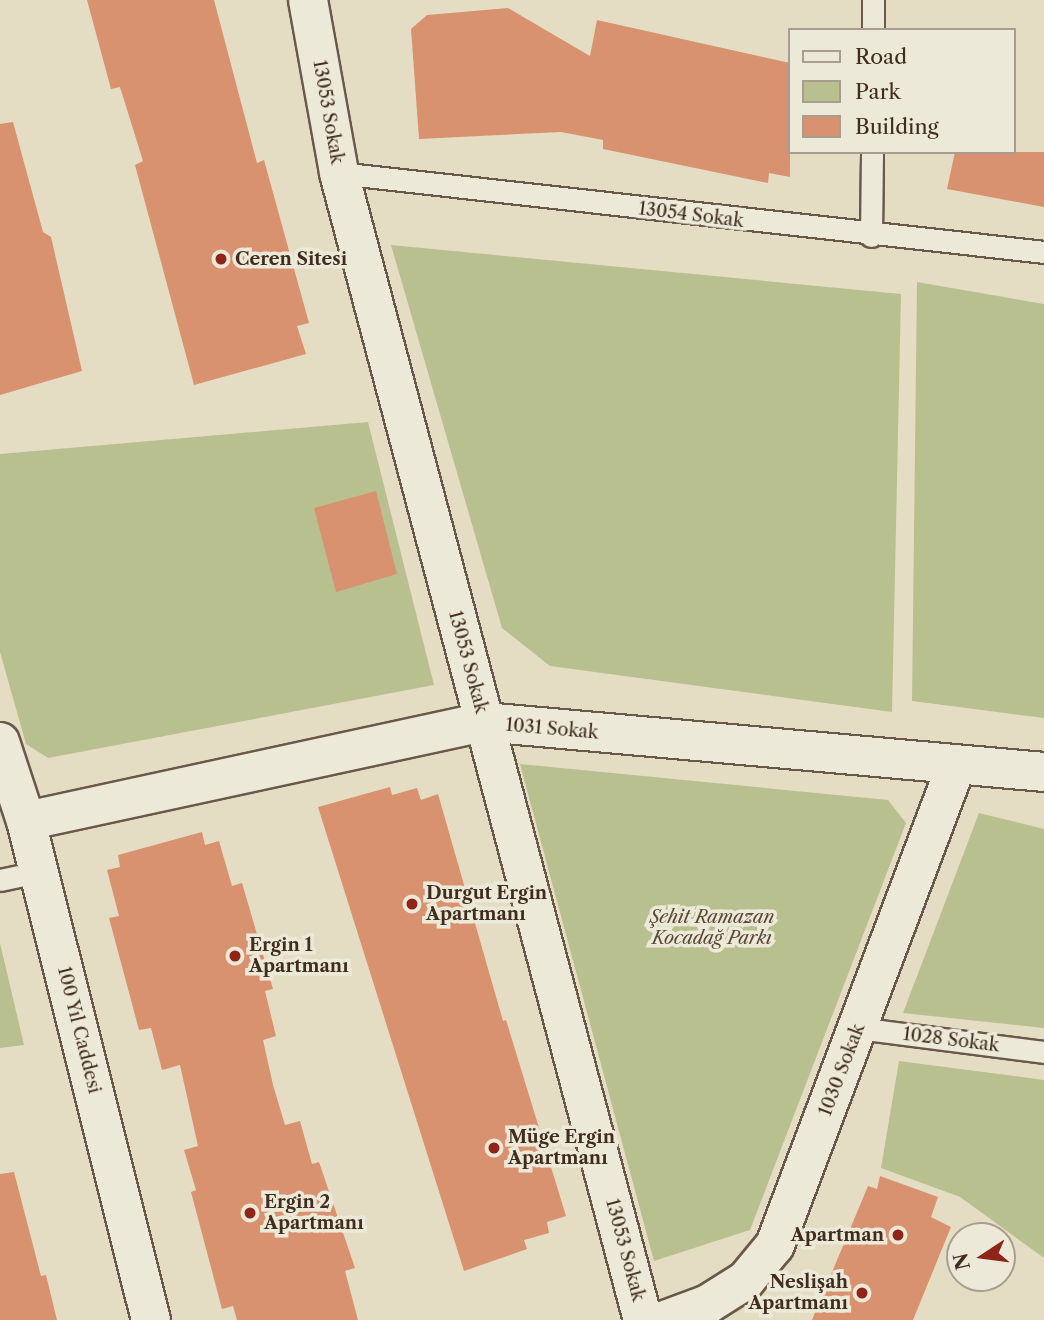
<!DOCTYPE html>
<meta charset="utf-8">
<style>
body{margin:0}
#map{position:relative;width:1044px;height:1320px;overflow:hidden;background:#e4ddc3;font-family:"Libre Caslon Text",serif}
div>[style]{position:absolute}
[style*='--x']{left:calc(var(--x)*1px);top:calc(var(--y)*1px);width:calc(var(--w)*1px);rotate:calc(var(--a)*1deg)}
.green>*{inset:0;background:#b9c090}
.building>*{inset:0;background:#d89270}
.roads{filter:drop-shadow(2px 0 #6a5849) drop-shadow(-2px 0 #6a5849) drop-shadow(0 2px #6a5849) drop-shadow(0 -2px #6a5849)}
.lane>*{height:21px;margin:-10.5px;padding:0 10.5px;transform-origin:10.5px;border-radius:10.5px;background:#ede9d8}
.street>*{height:38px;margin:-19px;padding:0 19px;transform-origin:19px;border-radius:19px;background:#ede9d8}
.secondary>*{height:38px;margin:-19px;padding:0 19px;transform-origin:19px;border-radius:19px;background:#ede9d8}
.dots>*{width:19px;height:19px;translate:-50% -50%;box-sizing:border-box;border:4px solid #ede9d8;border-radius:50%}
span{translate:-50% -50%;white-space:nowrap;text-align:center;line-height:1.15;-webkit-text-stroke:7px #ede9d8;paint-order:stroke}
.street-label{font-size:18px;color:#412c20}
.poi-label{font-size:18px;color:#412c20;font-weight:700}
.left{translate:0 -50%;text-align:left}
.right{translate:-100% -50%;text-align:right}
.park-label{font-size:18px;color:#594a36;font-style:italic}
.legend{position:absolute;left:788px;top:28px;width:228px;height:126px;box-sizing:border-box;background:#ede9d8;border:2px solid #a89d8e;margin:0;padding:9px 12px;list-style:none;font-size:21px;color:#412c20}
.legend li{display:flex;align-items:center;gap:14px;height:35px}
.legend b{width:35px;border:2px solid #a89d8e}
.north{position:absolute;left:946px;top:1222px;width:70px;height:70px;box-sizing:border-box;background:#ede9d8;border:2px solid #a89d8e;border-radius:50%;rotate:257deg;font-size:19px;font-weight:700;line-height:28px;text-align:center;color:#412c20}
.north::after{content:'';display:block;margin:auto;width:24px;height:32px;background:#8f2418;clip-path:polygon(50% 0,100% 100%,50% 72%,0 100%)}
</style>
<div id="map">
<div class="green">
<i style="clip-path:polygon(391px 245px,901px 294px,892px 712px,550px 666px,502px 628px)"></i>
<i style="clip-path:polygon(917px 282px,1044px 304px,1044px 718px,912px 701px)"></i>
<i style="clip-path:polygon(368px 422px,434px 685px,48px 758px,26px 744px,0 652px,0 454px)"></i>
<i style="clip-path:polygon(520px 764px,888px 800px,906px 823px,750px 1230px,654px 1261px)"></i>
<i style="clip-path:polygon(979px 813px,1044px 829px,1044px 1028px,903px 1013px)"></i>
<i style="clip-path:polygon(0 943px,24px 1045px,0 1048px)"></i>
<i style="clip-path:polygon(899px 1061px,1044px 1080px,1044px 1258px,960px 1197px,881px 1168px)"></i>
</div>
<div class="building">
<i style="clip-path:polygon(87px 0,214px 0,257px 163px,264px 160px,309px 323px,297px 326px,306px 354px,194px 385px,135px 165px,143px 161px,120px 87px,111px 89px)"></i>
<i style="clip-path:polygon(508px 8px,590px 56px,597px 20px,790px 63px,790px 177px,769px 173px,768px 183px,603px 149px,603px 140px,561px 132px,419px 139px,411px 29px,427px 15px)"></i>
<i style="clip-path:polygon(13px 122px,43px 232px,51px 237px,82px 371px,0 395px,0 124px)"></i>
<i style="clip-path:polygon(955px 152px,1044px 152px,1044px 207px,947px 189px)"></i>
<i style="clip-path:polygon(376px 491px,397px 574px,336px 592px,314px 508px)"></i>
<i style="clip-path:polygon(390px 787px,392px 795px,417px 788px,421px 800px,438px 794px,503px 1021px,506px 1020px,566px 1216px,547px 1222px,549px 1233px,524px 1240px,527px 1249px,464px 1271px,318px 807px)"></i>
<i style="clip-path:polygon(202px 832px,205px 845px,219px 841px,232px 886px,242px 883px,273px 989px,265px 991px,276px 1036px,263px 1040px,273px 1085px,285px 1125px,300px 1121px,312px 1164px,319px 1162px,355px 1268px,345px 1271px,358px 1320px,237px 1320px,233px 1306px,222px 1309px,191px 1192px,196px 1190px,184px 1150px,198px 1146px,180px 1065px,162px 1070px,151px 1028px,139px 1030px,109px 918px,119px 916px,107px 870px,120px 867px,118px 855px)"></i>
<i style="clip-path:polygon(14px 1172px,41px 1276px,46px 1275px,57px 1320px,0 1320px,0 1174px)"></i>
<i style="clip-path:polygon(880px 1176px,938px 1197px,931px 1217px,951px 1227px,913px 1320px,812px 1320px,868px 1186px,877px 1189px)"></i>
</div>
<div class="roads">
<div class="lane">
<i style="--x:873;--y:30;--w:30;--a:-90"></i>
<i style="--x:339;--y:173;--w:709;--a:6.39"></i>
<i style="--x:871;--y:236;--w:84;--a:-89.3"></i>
<i style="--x:0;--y:880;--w:40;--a:-12"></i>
<i style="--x:857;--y:1028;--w:189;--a:7.3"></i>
</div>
<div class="street">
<i style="--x:308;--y:0;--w:176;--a:79.8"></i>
<i style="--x:339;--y:173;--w:1187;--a:75.16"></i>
<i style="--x:26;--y:821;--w:469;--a:-12.2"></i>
<i style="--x:484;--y:722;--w:562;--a:5.1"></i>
<i style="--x:665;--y:1320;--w:46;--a:-20.4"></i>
<i style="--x:708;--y:1304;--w:45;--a:-32.3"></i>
<i style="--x:746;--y:1280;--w:45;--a:-50.4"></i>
<i style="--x:775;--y:1245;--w:512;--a:-69.3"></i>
</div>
<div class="secondary">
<i style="--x:0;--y:742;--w:83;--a:71.8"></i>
<i style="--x:26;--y:821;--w:514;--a:75.94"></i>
</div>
</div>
<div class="dots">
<i style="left:221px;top:259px;background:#8f2418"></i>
<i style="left:412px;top:904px;background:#8f2418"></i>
<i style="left:235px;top:956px;background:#8f2418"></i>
<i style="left:494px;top:1148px;background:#8f2418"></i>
<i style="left:250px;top:1213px;background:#8f2418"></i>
<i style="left:898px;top:1235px;background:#8f2418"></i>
<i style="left:862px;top:1293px;background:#8f2418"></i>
</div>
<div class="street-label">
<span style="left:328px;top:112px;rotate:80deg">13053 Sokak</span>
<span style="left:691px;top:215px;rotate:7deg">13054 Sokak</span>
<span style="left:468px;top:662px;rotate:75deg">13053 Sokak</span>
<span style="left:552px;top:729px;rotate:5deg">1031 Sokak</span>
<span style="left:79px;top:1030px;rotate:76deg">100 Yıl Caddesi</span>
<span style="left:951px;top:1040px;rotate:7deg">1028 Sokak</span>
<span style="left:842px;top:1070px;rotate:-69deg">1030 Sokak</span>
<span style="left:625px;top:1250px;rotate:75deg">13053 Sokak</span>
</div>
<div class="poi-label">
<span class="left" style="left:235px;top:259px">Ceren Sitesi</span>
<span class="left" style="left:426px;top:904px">Durgut Ergin<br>Apartmanı</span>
<span class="left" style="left:249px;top:956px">Ergin 1<br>Apartmanı</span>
<span class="left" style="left:508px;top:1148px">Müge Ergin<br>Apartmanı</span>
<span class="left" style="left:264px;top:1213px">Ergin 2<br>Apartmanı</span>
<span class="right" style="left:884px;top:1235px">Apartman</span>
<span class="right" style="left:848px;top:1293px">Neslişah<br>Apartmanı</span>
</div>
<div class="park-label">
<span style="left:712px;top:928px">Şehit Ramazan<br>Kocadağ Parkı</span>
</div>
<ul class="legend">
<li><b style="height:9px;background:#ede9d8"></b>Road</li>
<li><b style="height:19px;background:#b9c090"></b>Park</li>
<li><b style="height:19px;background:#d89270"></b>Building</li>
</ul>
<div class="north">N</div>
</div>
